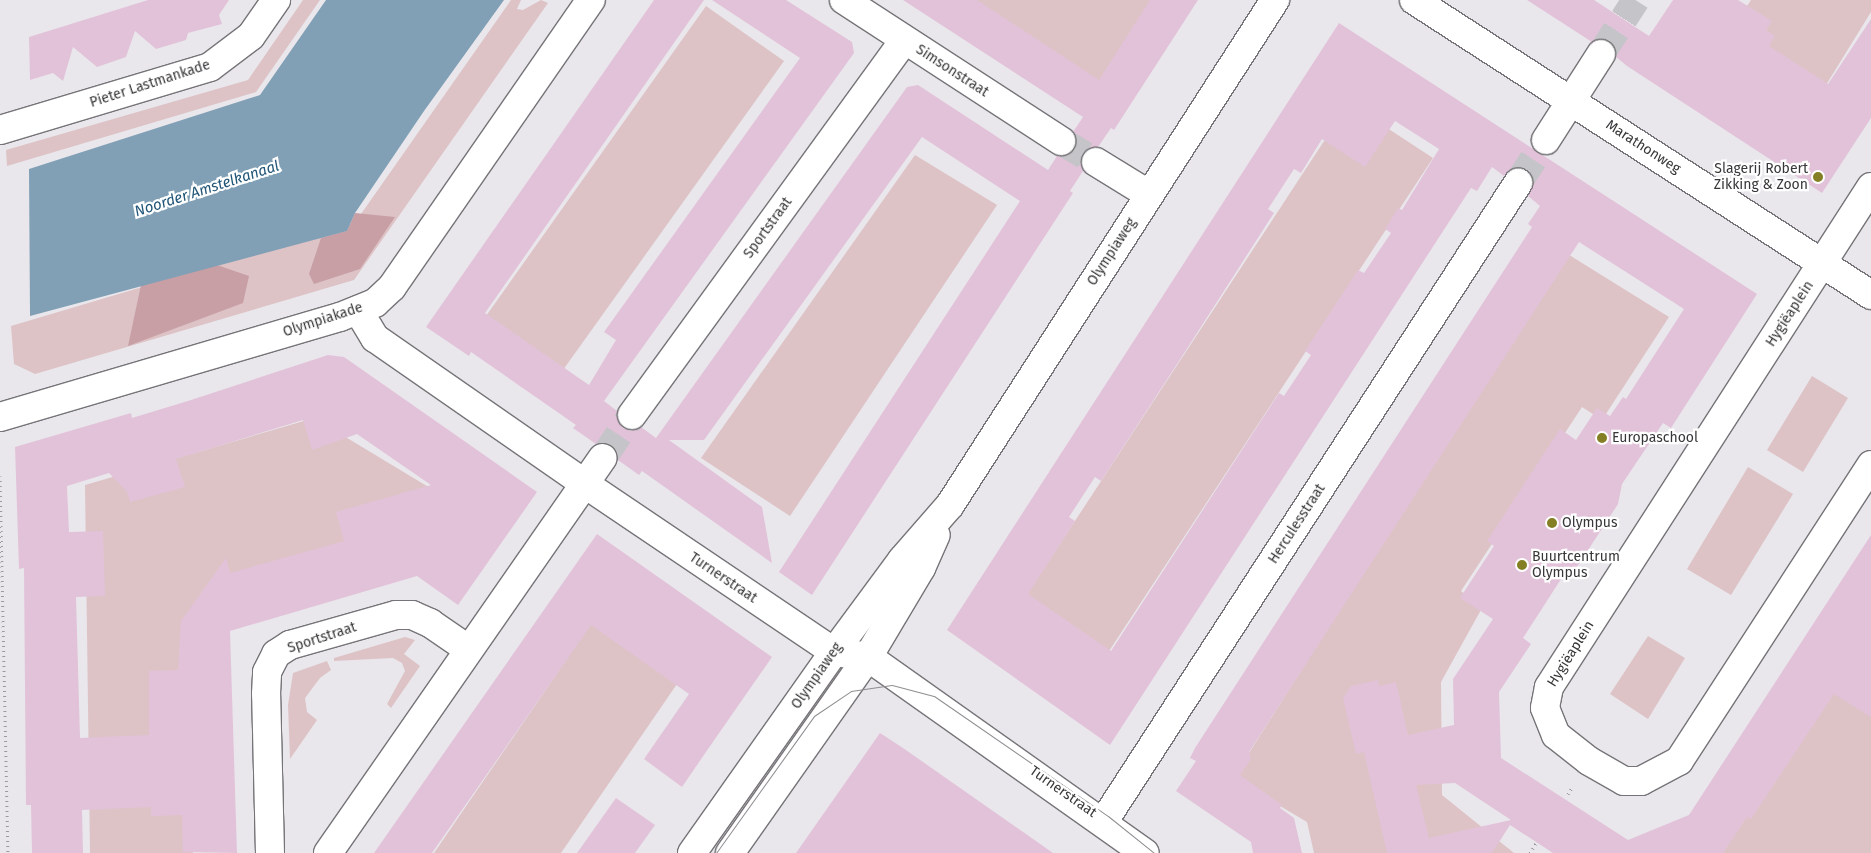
<!DOCTYPE html>
<meta charset="utf-8">
<style>
body{margin:0}
#map{position:relative;width:1871px;height:853px;overflow:hidden;background:#e9e7ec;font-family:"Fira Sans",sans-serif}
div>[style]{position:absolute}
[style*='--x']{left:calc(var(--x)*1px);top:calc(var(--y)*1px);width:calc(var(--w)*1px);rotate:calc(var(--a)*1deg)}
.green>*{inset:0;background:#ddc3c6}
.forest>*{inset:0;background:#c79fa5}
.water>*{inset:0;background:#81a0b6}
.building>*{inset:0;background:#e2c2d9}
.minor-tunnel>*{height:28px;margin-top:-14px;transform-origin:0;background:repeating-linear-gradient(90deg,#c5c4c8 0 28px,transparent 0 42px)}
.path>*{height:3px;margin-top:-1.5px;transform-origin:0;background:repeating-linear-gradient(90deg,#9a999c 0 1px,transparent 0 5px)}
.roads{filter:drop-shadow(1px 0 #767478) drop-shadow(-1px 0 #767478) drop-shadow(0 1px #767478) drop-shadow(0 -1px #767478)}
.minor>*{height:28px;margin:-14px;padding:0 14px;transform-origin:14px;border-radius:14px;background:#fff}
.tertiary>*{height:28px;margin:-14px;padding:0 14px;transform-origin:14px;border-radius:14px;background:#fff}
.tram>*{height:1px;margin:-0.5px;padding:0 0.5px;transform-origin:0.5px;border-radius:0.5px;background:#8f8d91}
.dots>*{width:14px;height:14px;translate:-50% -50%;box-sizing:border-box;border:2px solid #fff;border-radius:50%}
span{translate:-50% -50%;white-space:nowrap;text-align:center;line-height:1.15;-webkit-text-stroke:4.5px #fff;paint-order:stroke}
.street-label{font-size:14px;color:#373638}
.poi-label{font-size:14px;color:#373638}
.right{translate:-100% -50%;text-align:right}
.left{translate:0 -50%;text-align:left}
.water-label{font-size:15px;color:#225678;font-style:italic}
</style>
<div id="map">
<div class="green">
<i style="clip-path:polygon(303px 0,320px 0,256px 92px,7px 166px,6px 150px,248px 80px)"></i>
<i style="clip-path:polygon(511px 0,521px 0,517px 9px,523px 10px,541px 0,548px 3px,354px 280px,35px 374px,14px 364px,11px 326px,354px 224px)"></i>
<i style="clip-path:polygon(939px 0,1169px 0,1101px 104px)"></i>
<i style="clip-path:polygon(1751px 0,1871px 0,1871px 12px,1802px 124px,1714px 56px)"></i>
<i style="clip-path:polygon(706px 6px,784px 61px,563px 370px,486px 316px)"></i>
<i style="clip-path:polygon(1349px 103px,1433px 158px,1092px 677px,1008px 623px)"></i>
<i style="clip-path:polygon(915px 155px,997px 205px,790px 516px,701px 458px)"></i>
<i style="clip-path:polygon(1566px 253px,1669px 317px,1602px 420px,1582px 407px,1461px 591px,1482px 608px,1441px 682px,1442px 795px,1514px 853px,1314px 853px,1307px 822px,1233px 778px)"></i>
<i style="clip-path:polygon(1812px 376px,1848px 398px,1803px 472px,1767px 450px)"></i>
<i style="clip-path:polygon(314px 418px,455px 503px,209px 589px,182px 621px,193px 853px,90px 853px,85px 485px)"></i>
<i style="clip-path:polygon(1748px 467px,1793px 494px,1731px 595px,1687px 569px)"></i>
<i style="clip-path:polygon(601px 609px,688px 668px,561px 853px,434px 853px)"></i>
<i style="clip-path:polygon(1871px 626px,1871px 853px,1718px 853px)"></i>
<i style="clip-path:polygon(1648px 636px,1685px 658px,1648px 719px,1610px 694px)"></i>
<i style="clip-path:polygon(405px 637px,415px 640px,404px 654px,420px 666px,391px 708px,387px 704px,405px 671px,402px 663px,393px 658px,334px 661px,334px 658px)"></i>
<i style="clip-path:polygon(327px 661px,331px 670px,320px 678px,305px 698px,307px 712px,317px 720px,290px 759px,288px 705px,293px 673px)"></i>
</div>
<div class="forest">
<i style="clip-path:polygon(355px 213px,395px 217px,360px 269px,314px 284px,309px 274px,321px 238px,347px 231px)"></i>
<i style="clip-path:polygon(217px 265px,249px 276px,243px 303px,128px 346px,141px 285px)"></i>
</div>
<div class="water">
<i style="clip-path:polygon(326px 0,504px 0,424px 111px,355px 213px,347px 231px,30px 316px,29px 169px,260px 95px)"></i>
</div>
<div class="building">
<i style="clip-path:polygon(148px 0,229px 0,219px 15px,222px 24px,188px 33px,186px 40px,156px 49px,135px 31px,126px 57px,97px 67px,73px 47px,63px 81px,53px 73px,30px 80px,29px 37px)"></i>
<i style="clip-path:polygon(654px 0,704px 0,485px 313px,589px 385px,616px 340px,604px 332px,800px 58px,712px 0,786px 0,852px 42px,854px 53px,604px 401px,617px 411px,618px 421px,623px 428px,631px 431px,641px 427px,656px 438px,907px 87px,918px 85px,1048px 170px,1057px 156px,1068px 155px,1074px 149px,1077px 141px,1073px 132px,1083px 117px,903px 0,977px 0,1099px 80px,1150px 0,1198px 0,1114px 130px,1111px 128px,1098px 147px,1089px 148px,1083px 153px,1080px 162px,1083px 171px,1070px 191px,1073px 193px,812px 595px,779px 572px,1020px 201px,922px 137px,704px 440px,669px 440px,762px 507px,772px 563px,642px 471px,639px 475px,618px 460px,617px 452px,611px 445px,596px 444px,573px 428px,576px 425px,471px 352px,469px 356px,426px 327px)"></i>
<i style="clip-path:polygon(1527px 0,1594px 0,1649px 36px,1673px 0,1738px 0,1772px 21px,1766px 30px,1775px 36px,1769px 46px,1828px 84px,1871px 19px,1871px 118px,1822px 193px,1627px 66px,1616px 57px,1615px 47px,1610px 41px,1601px 38px,1592px 42px)"></i>
<i style="clip-path:polygon(evenodd,1339px 23px,1757px 294px,1671px 428px,1663px 423px,1622px 484px,1618px 504px,1579px 564px,1569px 577px,1563px 576px,1523px 638px,1531px 644px,1499px 692px,1501px 758px,1628px 840px,1689px 815px,1871px 535px,1871px 717px,1834px 694px,1751px 819px,1747px 817px,1723px 853px,1553px 853px,1510px 825px,1492px 853px,1387px 853px,1364px 752px,1356px 754px,1343px 698px,1351px 686px,1378px 680px,1379px 686px,1396px 682px,1408px 735px,1454px 725px,1453px 679px,1493px 619px,1460px 598px,1494px 546px,1487px 541px,1560px 429px,1576px 440px,1597px 408px,1610px 416px,1623px 397px,1626px 399px,1684px 309px,1579px 242px,1249px 752px,1251px 759px,1240px 775px,1282px 805px,1280px 808px,1294px 818px,1302px 853px,1253px 853px,1251px 842px,1176px 791px,1196px 761px,1190px 758px,1195px 748px,1532px 227px,1528px 224px,1540px 206px,1528px 196px,1534px 184px,1532px 176px,1519px 167px,1510px 169px,1504px 176px,1492px 167px,1477px 191px,1471px 188px,1110px 745px,947px 630px,1339px 23px,1395px 121px,1439px 149px,1402px 210px,1398px 208px,1385px 229px,1391px 233px,1364px 273px,1358px 270px,1305px 351px,1311px 355px,1284px 396px,1279px 393px,1111px 651px,1028px 594px,1075px 521px,1069px 517px,1095px 477px,1101px 481px,1181px 358px,1274px 213px,1268px 209px,1294px 169px,1301px 173px,1322px 139px,1365px 167px,1395px 121px,1339px 23px,1455px 783px,1511px 820px,1429px 838px,1416px 785px,1455px 783px)"></i>
<i style="clip-path:polygon(evenodd,328px 355px,344px 357px,537px 492px,458px 605px,417px 576px,230px 631px,237px 853px,183px 852px,182px 815px,151px 816px,151px 807px,82px 810px,83px 853px,32px 853px,31px 805px,26px 805px,24px 568px,19px 569px,15px 447px,131px 413px,132px 418px,191px 400px,328px 355px,303px 420px,312px 450px,357px 434px,431px 485px,336px 512px,344px 541px,230px 573px,226px 558px,181px 621px,178px 670px,149px 671px,149px 735px,80px 738px,76px 597px,105px 596px,103px 531px,69px 532px,67px 486px,109px 473px,127px 492px,130px 502px,185px 487px,176px 459px,303px 420px)"></i>
<i style="clip-path:polygon(597px 534px,772px 657px,708px 749px,682px 787px,644px 759px,689px 694px,591px 625px,432px 853px,374px 853px)"></i>
<i style="clip-path:polygon(880px 733px,903px 748px,1053px 853px,796px 853px)"></i>
<i style="clip-path:polygon(616px 798px,655px 825px,635px 853px,577px 853px)"></i>
</div>
<div class="minor-tunnel">
<i style="--x:1601;--y:54;--w:64;--a:-57.1"></i>
<i style="--x:1061;--y:141;--w:41;--a:31"></i>
<i style="--x:1518;--y:183;--w:51;--a:-56.9"></i>
<i style="--x:603;--y:458;--w:52;--a:-56"></i>
</div>
<div class="path">
<i style="--x:0;--y:476;--w:377;--a:88.8"></i>
<i style="--x:1568;--y:794;--w:9;--a:-58"></i>
<i style="--x:1530;--y:853;--w:12;--a:-59"></i>
</div>
<div class="roads">
<div class="minor">
<i style="--x:844;--y:0;--w:259;--a:33"></i>
<i style="--x:0;--y:130;--w:219;--a:-16.7"></i>
<i style="--x:210;--y:67;--w:51;--a:-37.1"></i>
<i style="--x:251;--y:36;--w:44;--a:-55.2"></i>
<i style="--x:1546;--y:140;--w:102;--a:-57.4"></i>
<i style="--x:1096;--y:162;--w:61;--a:31.6"></i>
<i style="--x:1871;--y:187;--w:595;--a:122.78"></i>
<i style="--x:1549;--y:687;--w:21;--a:101"></i>
<i style="--x:1545;--y:708;--w:29;--a:68"></i>
<i style="--x:1556;--y:735;--w:42;--a:38.2"></i>
<i style="--x:1589;--y:761;--w:40;--a:29.7"></i>
<i style="--x:1624;--y:781;--w:17;--a:0"></i>
<i style="--x:1641;--y:781;--w:43;--a:-27.8"></i>
<i style="--x:1679;--y:761;--w:353;--a:-57"></i>
<i style="--x:358;--y:310;--w:33;--a:59"></i>
<i style="--x:375;--y:338;--w:256;--a:34.8"></i>
<i style="--x:585;--y:484;--w:300;--a:34"></i>
<i style="--x:834;--y:652;--w:34;--a:8"></i>
<i style="--x:868;--y:657;--w:339;--a:35.3"></i>
<i style="--x:632;--y:415;--w:463;--a:-54"></i>
<i style="--x:0;--y:417;--w:354;--a:-16.4"></i>
<i style="--x:340;--y:317;--w:38;--a:-22"></i>
<i style="--x:375;--y:303;--w:23;--a:-43"></i>
<i style="--x:392;--y:287;--w:349;--a:-55.3"></i>
<i style="--x:1104;--y:821;--w:761;--a:-57.02"></i>
<i style="--x:270;--y:853;--w:159;--a:-91.4"></i>
<i style="--x:266;--y:694;--w:22;--a:-87"></i>
<i style="--x:267;--y:672;--w:20;--a:-63"></i>
<i style="--x:276;--y:654;--w:17;--a:-33"></i>
<i style="--x:290;--y:645;--w:110;--a:-15.8"></i>
<i style="--x:396;--y:615;--w:16;--a:0"></i>
<i style="--x:412;--y:615;--w:20;--a:24"></i>
<i style="--x:430;--y:623;--w:46;--a:34.4"></i>
<i style="--x:328;--y:853;--w:481;--a:-55.2"></i>
</div>
<div class="tertiary">
<i style="--x:1414;--y:0;--w:544;--a:32.84"></i>
<i style="--x:692;--y:853;--w:246;--a:-54.8"></i>
<i style="--x:834;--y:652;--w:114;--a:-53.5"></i>
<i style="--x:902;--y:560;--w:73;--a:-48.9"></i>
<i style="--x:950;--y:505;--w:601;--a:-57.24"></i>
<i style="--x:730;--y:853;--w:240;--a:-54.9"></i>
<i style="--x:868;--y:657;--w:104;--a:-59.2"></i>
<i style="--x:921;--y:568;--w:36;--a:-66"></i>
</div>
</div>
<div class="tram">
<i style="--x:716;--y:853;--w:168;--a:-54.4"></i>
<i style="--x:814;--y:716;--w:45;--a:-34"></i>
<i style="--x:851;--y:691;--w:41;--a:-8.3"></i>
<i style="--x:892;--y:685;--w:43;--a:14.7"></i>
<i style="--x:934;--y:696;--w:211;--a:34.6"></i>
<i style="--x:1108;--y:816;--w:59;--a:38.8"></i>
</div>
<div class="dots">
<i style="left:1818px;top:177px;background:#847e25"></i>
<i style="left:1602px;top:438px;background:#847e25"></i>
<i style="left:1552px;top:523px;background:#847e25"></i>
<i style="left:1522px;top:565px;background:#847e25"></i>
</div>
<div class="street-label">
<span style="left:952px;top:71px;rotate:33deg">Simsonstraat</span>
<span style="left:150px;top:84px;rotate:-18deg">Pieter Lastmankade</span>
<span style="left:1643px;top:147px;rotate:33deg">Marathonweg</span>
<span style="left:768px;top:228px;rotate:-54deg">Sportstraat</span>
<span style="left:1112px;top:252px;rotate:-57deg">Olympiaweg</span>
<span style="left:1790px;top:314px;rotate:-57deg">Hygiëaplein</span>
<span style="left:323px;top:320px;rotate:-18deg">Olympiakade</span>
<span style="left:1297px;top:524px;rotate:-57deg">Herculesstraat</span>
<span style="left:723px;top:578px;rotate:34deg">Turnerstraat</span>
<span style="left:322px;top:638px;rotate:-18deg">Sportstraat</span>
<span style="left:1571px;top:654px;rotate:-58deg">Hygiëaplein</span>
<span style="left:817px;top:676px;rotate:-55deg">Olympiaweg</span>
<span style="left:1063px;top:792px;rotate:35deg">Turnerstraat</span>
</div>
<div class="poi-label">
<span class="right" style="left:1808px;top:177px">Slagerij Robert<br>Zikking &amp; Zoon</span>
<span class="left" style="left:1612px;top:438px">Europaschool</span>
<span class="left" style="left:1562px;top:523px">Olympus</span>
<span class="left" style="left:1532px;top:565px">Buurtcentrum<br>Olympus</span>
</div>
<div class="water-label">
<span style="left:207px;top:189px;rotate:-18deg">Noorder Amstelkanaal</span>
</div>
</div>
